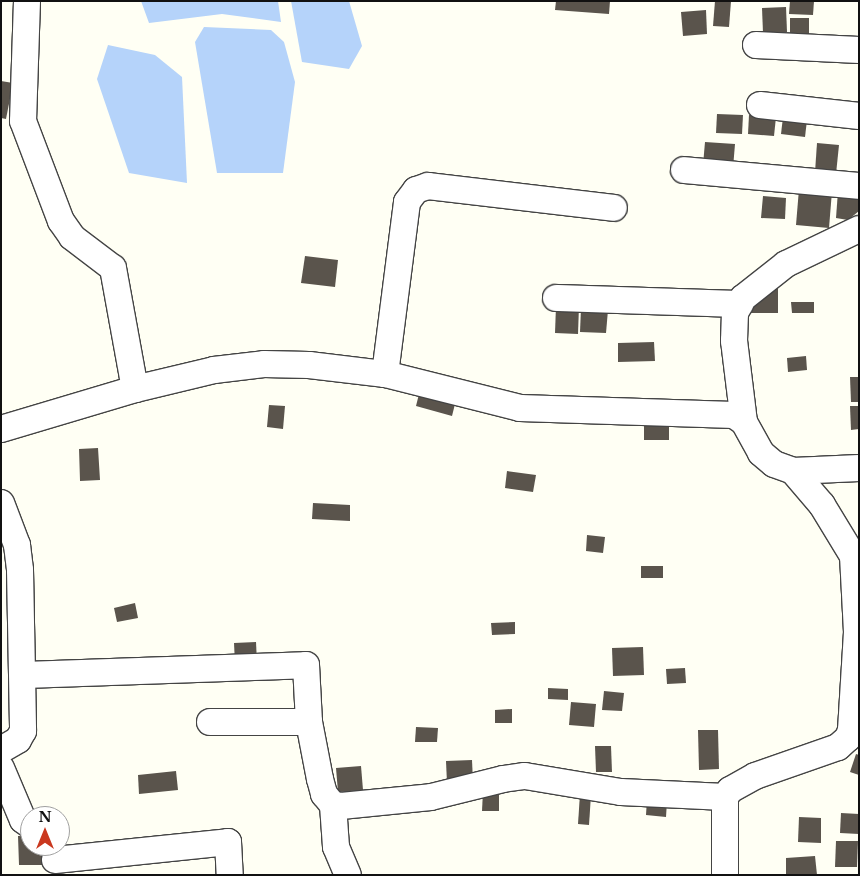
<!DOCTYPE html>
<style>
body{margin:0}
#map{position:relative;width:860px;height:876px;overflow:hidden;background:#fffff4;font-family:"Libre Baskerville",serif}
div>[style]{position:absolute}
[style*='--x']{left:calc(var(--x)*1px);top:calc(var(--y)*1px);width:calc(var(--w)*1px);rotate:calc(var(--a)*1deg)}
.water>*{inset:0;background:#b5d3fa}
.building>*{inset:0;background:#5a544c}
.roads{filter:drop-shadow(1px 0 #444) drop-shadow(-1px 0 #444) drop-shadow(0 1px #444) drop-shadow(0 -1px #444)}
.minor>*{height:26px;margin:-13px;padding:0 13px;transform-origin:13px;border-radius:13px;background:#fff}
span{translate:-50% -50%;white-space:nowrap;text-align:center;line-height:1.15;-webkit-text-stroke:5px #fff;paint-order:stroke}
.frame{position:absolute;inset:0;border:2px solid #111;pointer-events:none}
.north{position:absolute;left:20px;top:806px;width:50px;height:50px;box-sizing:border-box;background:#fff;border:1px solid #a0a0a0;border-radius:50%;rotate:0deg;font-size:14px;font-weight:700;line-height:20px;text-align:center;color:#111}
.north::after{content:'';display:block;margin:auto;width:18px;height:22px;background:#ca381f;clip-path:polygon(50% 0,100% 100%,50% 72%,0 100%)}
</style>
<div id="map">
<div class="water">
<i style="clip-path:polygon(141px 1px,278px 1px,281px 22px,222px 14px,149px 23px)"></i>
<i style="clip-path:polygon(291px 1px,349px 1px,362px 46px,349px 69px,302px 62px)"></i>
<i style="clip-path:polygon(204px 27px,271px 30px,284px 42px,295px 82px,283px 173px,217px 173px,195px 42px)"></i>
<i style="clip-path:polygon(108px 45px,155px 55px,182px 77px,187px 183px,129px 173px,97px 79px)"></i>
</div>
<div class="building">
<i style="clip-path:polygon(556px 1px,610px 1px,609px 14px,555px 10px)"></i>
<i style="clip-path:polygon(715px 1px,731px 1px,729px 27px,713px 26px)"></i>
<i style="clip-path:polygon(790px 1px,814px 1px,813px 15px,789px 14px)"></i>
<i style="clip-path:polygon(786px 7px,787px 32px,763px 33px,762px 8px)"></i>
<i style="clip-path:polygon(706px 10px,707px 34px,683px 36px,681px 12px)"></i>
<i style="clip-path:polygon(790px 18px,809px 18px,809px 39px,790px 39px)"></i>
<i style="clip-path:polygon(1px 81px,13px 83px,6px 119px,1px 118px)"></i>
<i style="clip-path:polygon(717px 114px,743px 115px,742px 134px,716px 133px)"></i>
<i style="clip-path:polygon(749px 115px,776px 117px,774px 136px,748px 134px)"></i>
<i style="clip-path:polygon(783px 117px,807px 120px,805px 137px,781px 134px)"></i>
<i style="clip-path:polygon(705px 142px,735px 144px,733px 168px,703px 165px)"></i>
<i style="clip-path:polygon(817px 143px,839px 145px,836px 174px,815px 172px)"></i>
<i style="clip-path:polygon(799px 189px,832px 191px,829px 228px,796px 225px)"></i>
<i style="clip-path:polygon(838px 191px,859px 192px,859px 211px,848px 220px,836px 218px)"></i>
<i style="clip-path:polygon(763px 196px,786px 198px,785px 219px,761px 218px)"></i>
<i style="clip-path:polygon(305px 256px,338px 260px,335px 287px,301px 283px)"></i>
<i style="clip-path:polygon(778px 280px,778px 313px,746px 313px)"></i>
<i style="clip-path:polygon(791px 302px,814px 302px,814px 313px,792px 313px)"></i>
<i style="clip-path:polygon(556px 306px,579px 306px,578px 334px,555px 333px)"></i>
<i style="clip-path:polygon(581px 308px,608px 310px,606px 333px,580px 332px)"></i>
<i style="clip-path:polygon(654px 342px,655px 361px,618px 362px,618px 343px)"></i>
<i style="clip-path:polygon(806px 356px,807px 370px,788px 372px,787px 358px)"></i>
<i style="clip-path:polygon(850px 377px,859px 377px,859px 402px,851px 402px)"></i>
<i style="clip-path:polygon(419px 394px,455px 404px,452px 416px,416px 406px)"></i>
<i style="clip-path:polygon(269px 405px,285px 406px,283px 429px,267px 427px)"></i>
<i style="clip-path:polygon(850px 406px,859px 406px,859px 429px,851px 430px)"></i>
<i style="clip-path:polygon(644px 417px,669px 417px,669px 440px,644px 440px)"></i>
<i style="clip-path:polygon(98px 448px,100px 480px,80px 481px,79px 449px)"></i>
<i style="clip-path:polygon(507px 471px,536px 475px,533px 492px,505px 488px)"></i>
<i style="clip-path:polygon(313px 503px,350px 505px,350px 521px,312px 519px)"></i>
<i style="clip-path:polygon(587px 535px,605px 537px,603px 553px,586px 551px)"></i>
<i style="clip-path:polygon(641px 566px,663px 566px,663px 578px,641px 578px)"></i>
<i style="clip-path:polygon(135px 603px,138px 618px,117px 622px,114px 608px)"></i>
<i style="clip-path:polygon(515px 622px,515px 634px,492px 635px,491px 623px)"></i>
<i style="clip-path:polygon(256px 642px,257px 663px,235px 664px,234px 643px)"></i>
<i style="clip-path:polygon(643px 647px,644px 675px,613px 676px,612px 648px)"></i>
<i style="clip-path:polygon(685px 668px,686px 683px,667px 684px,666px 669px)"></i>
<i style="clip-path:polygon(548px 688px,568px 689px,568px 700px,548px 699px)"></i>
<i style="clip-path:polygon(604px 691px,624px 693px,622px 711px,602px 710px)"></i>
<i style="clip-path:polygon(571px 702px,596px 704px,594px 727px,569px 725px)"></i>
<i style="clip-path:polygon(512px 709px,512px 723px,495px 723px,495px 710px)"></i>
<i style="clip-path:polygon(416px 727px,438px 728px,437px 742px,415px 742px)"></i>
<i style="clip-path:polygon(698px 730px,718px 730px,719px 769px,699px 770px)"></i>
<i style="clip-path:polygon(595px 746px,611px 746px,612px 772px,596px 772px)"></i>
<i style="clip-path:polygon(856px 754px,859px 755px,859px 775px,850px 772px)"></i>
<i style="clip-path:polygon(472px 760px,473px 782px,447px 783px,446px 761px)"></i>
<i style="clip-path:polygon(361px 766px,363px 790px,338px 792px,336px 768px)"></i>
<i style="clip-path:polygon(176px 771px,178px 790px,139px 794px,138px 775px)"></i>
<i style="clip-path:polygon(483px 791px,499px 791px,499px 811px,482px 811px)"></i>
<i style="clip-path:polygon(580px 794px,591px 795px,589px 825px,578px 824px)"></i>
<i style="clip-path:polygon(647px 799px,667px 801px,666px 817px,646px 815px)"></i>
<i style="clip-path:polygon(841px 813px,859px 814px,859px 834px,840px 833px)"></i>
<i style="clip-path:polygon(799px 817px,821px 818px,821px 843px,798px 842px)"></i>
<i style="clip-path:polygon(18px 836px,30px 836px,30px 846px,45px 846px,45px 865px,19px 865px)"></i>
<i style="clip-path:polygon(836px 841px,858px 841px,857px 867px,835px 867px)"></i>
<i style="clip-path:polygon(815px 856px,817px 875px,786px 875px,786px 858px)"></i>
</div>
<div class="roads">
<div class="minor">
<i style="--x:27;--y:1;--w:120;--a:91.9"></i>
<i style="--x:23;--y:121;--w:107;--a:69.2"></i>
<i style="--x:61;--y:221;--w:19;--a:55"></i>
<i style="--x:72;--y:237;--w:51;--a:37.1"></i>
<i style="--x:113;--y:268;--w:123;--a:79.7"></i>
<i style="--x:756;--y:45;--w:103;--a:2.8"></i>
<i style="--x:760;--y:105;--w:100;--a:6.3"></i>
<i style="--x:684;--y:170;--w:176;--a:5.2"></i>
<i style="--x:556;--y:298;--w:184;--a:1.9"></i>
<i style="--x:385;--y:374;--w:173;--a:-82.7"></i>
<i style="--x:407;--y:202;--w:15;--a:-53"></i>
<i style="--x:416;--y:190;--w:13;--a:-18"></i>
<i style="--x:428;--y:186;--w:187;--a:6.7"></i>
<i style="--x:744;--y:422;--w:82;--a:-97"></i>
<i style="--x:734;--y:341;--w:28;--a:-88"></i>
<i style="--x:735;--y:313;--w:17;--a:-62"></i>
<i style="--x:743;--y:298;--w:55;--a:-38.3"></i>
<i style="--x:786;--y:264;--w:81;--a:-25.6"></i>
<i style="--x:1;--y:429;--w:140;--a:-16.6"></i>
<i style="--x:135;--y:389;--w:81;--a:-13.5"></i>
<i style="--x:214;--y:370;--w:50;--a:-6.8"></i>
<i style="--x:264;--y:364;--w:45;--a:1.3"></i>
<i style="--x:309;--y:365;--w:77;--a:6.8"></i>
<i style="--x:385;--y:374;--w:139;--a:14.1"></i>
<i style="--x:520;--y:408;--w:214;--a:1.9"></i>
<i style="--x:734;--y:415;--w:12;--a:35"></i>
<i style="--x:744;--y:422;--w:35;--a:61"></i>
<i style="--x:761;--y:453;--w:17;--a:40"></i>
<i style="--x:774;--y:464;--w:20;--a:20"></i>
<i style="--x:793;--y:471;--w:66;--a:-2.6"></i>
<i style="--x:1;--y:503;--w:45;--a:69.1"></i>
<i style="--x:17;--y:545;--w:25;--a:83"></i>
<i style="--x:20;--y:570;--w:161;--a:88.9"></i>
<i style="--x:23;--y:731;--w:10;--a:119"></i>
<i style="--x:18;--y:740;--w:20;--a:150"></i>
<i style="--x:23;--y:675;--w:283;--a:-2"></i>
<i style="--x:306;--y:665;--w:57;--a:87"></i>
<i style="--x:309;--y:722;--w:58;--a:79.1"></i>
<i style="--x:320;--y:779;--w:16;--a:75"></i>
<i style="--x:324;--y:794;--w:14;--a:51"></i>
<i style="--x:333;--y:805;--w:8;--a:7"></i>
<i style="--x:341;--y:806;--w:90;--a:-5.7"></i>
<i style="--x:431;--y:797;--w:74;--a:-14"></i>
<i style="--x:503;--y:779;--w:22;--a:-8"></i>
<i style="--x:525;--y:776;--w:97;--a:9.5"></i>
<i style="--x:621;--y:792;--w:104;--a:2.8"></i>
<i style="--x:210;--y:722;--w:99;--a:0"></i>
<i style="--x:1;--y:768;--w:56;--a:67.1"></i>
<i style="--x:23;--y:820;--w:9;--a:36"></i>
<i style="--x:333;--y:805;--w:42;--a:85.9"></i>
<i style="--x:336;--y:847;--w:30;--a:67"></i>
<i style="--x:55;--y:860;--w:174;--a:-5.9"></i>
<i style="--x:228;--y:842;--w:33;--a:87"></i>
<i style="--x:725;--y:875;--w:78;--a:-90"></i>
<i style="--x:725;--y:797;--w:9;--a:-54"></i>
<i style="--x:730;--y:790;--w:29;--a:-29"></i>
<i style="--x:755;--y:776;--w:88;--a:-19.3"></i>
<i style="--x:838;--y:747;--w:13;--a:-42"></i>
<i style="--x:848;--y:738;--w:9;--a:-69"></i>
<i style="--x:851;--y:730;--w:98;--a:-86.5"></i>
<i style="--x:857;--y:632;--w:76;--a:-93"></i>
<i style="--x:853;--y:556;--w:60;--a:-121.3"></i>
<i style="--x:822;--y:505;--w:45;--a:-130.5"></i>
</div>
</div>
<div class="frame"></div>
<div class="north">N</div>
</div>
